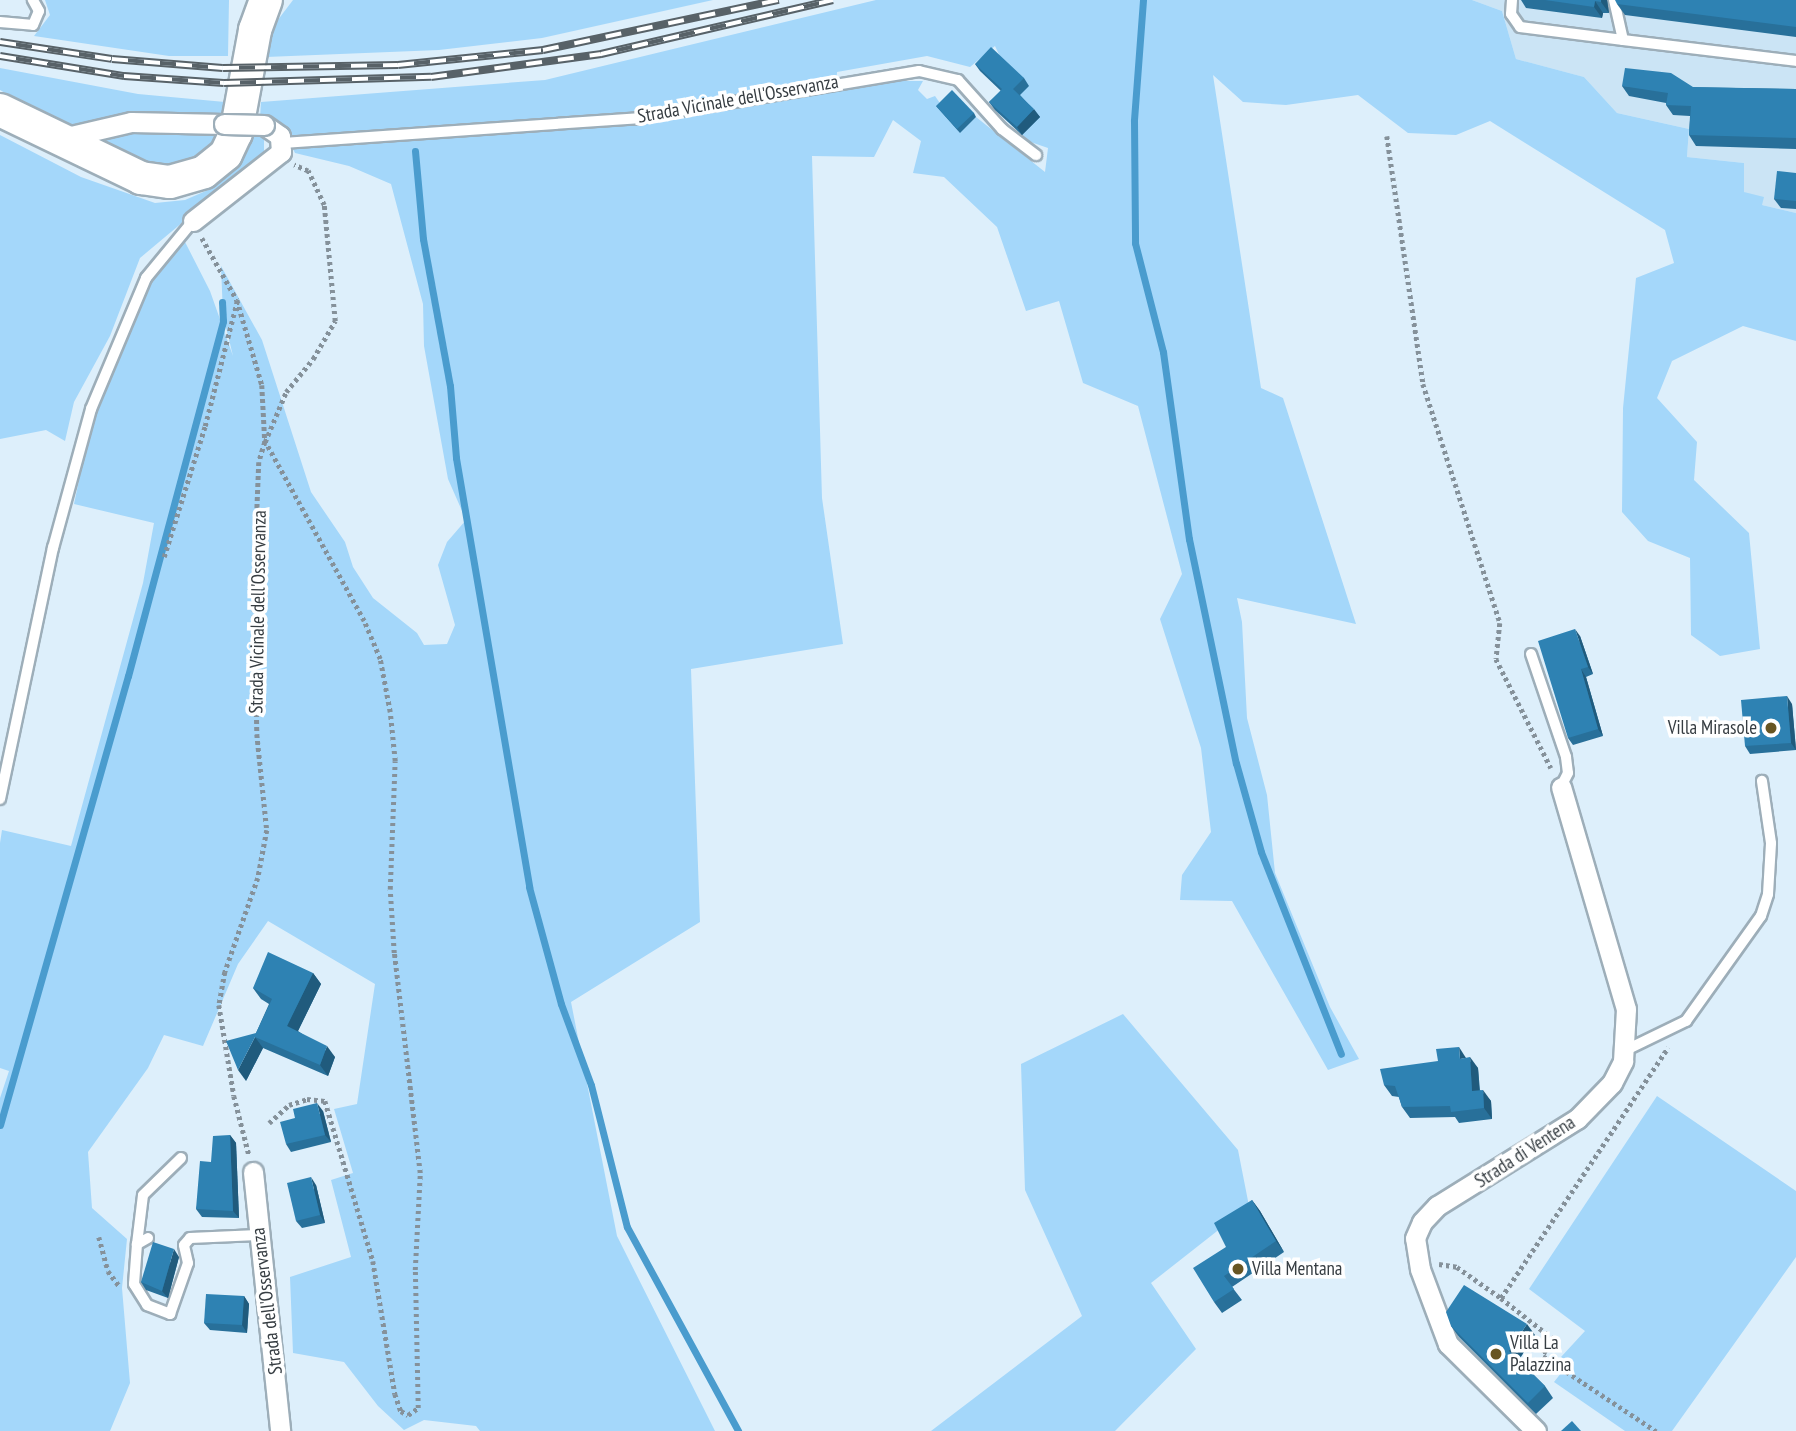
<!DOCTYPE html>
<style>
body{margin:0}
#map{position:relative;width:1796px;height:1431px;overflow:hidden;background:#ddeffb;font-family:"PT Sans Narrow",sans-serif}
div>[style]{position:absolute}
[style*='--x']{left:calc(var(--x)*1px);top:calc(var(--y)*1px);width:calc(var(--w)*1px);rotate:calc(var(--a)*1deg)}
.built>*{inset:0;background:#cbe4f5}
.green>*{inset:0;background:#a4d7fa}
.stream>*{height:7px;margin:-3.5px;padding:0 3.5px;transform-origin:3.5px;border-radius:3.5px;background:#4a9cce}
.path>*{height:4.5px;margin-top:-2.25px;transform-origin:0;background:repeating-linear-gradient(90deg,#85919a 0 3.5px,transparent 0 7px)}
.roads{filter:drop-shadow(2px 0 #9daeb9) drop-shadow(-2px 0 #9daeb9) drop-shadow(0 2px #9daeb9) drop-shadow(0 -2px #9daeb9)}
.service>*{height:10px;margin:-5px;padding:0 5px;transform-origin:5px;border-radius:5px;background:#fff}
.minor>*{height:19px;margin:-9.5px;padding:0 9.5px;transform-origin:9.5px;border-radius:9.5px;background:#fff}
.primary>*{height:32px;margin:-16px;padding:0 16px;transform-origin:16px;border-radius:16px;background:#fff}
.rail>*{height:8px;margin-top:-4px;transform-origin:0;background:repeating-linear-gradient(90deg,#fff 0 16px,#586268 0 32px);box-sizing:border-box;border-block:2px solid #586268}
.bridges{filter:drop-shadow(2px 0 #9daeb9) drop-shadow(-2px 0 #9daeb9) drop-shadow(0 2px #9daeb9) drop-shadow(0 -2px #9daeb9)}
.minor-bridge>*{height:19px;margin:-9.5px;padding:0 9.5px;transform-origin:9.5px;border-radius:9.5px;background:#fff}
.wall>*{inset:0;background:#28709a}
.shaded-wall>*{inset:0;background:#205b7d}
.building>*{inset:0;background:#2e82b3}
.dots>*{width:19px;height:19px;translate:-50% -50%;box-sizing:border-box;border:4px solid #fff;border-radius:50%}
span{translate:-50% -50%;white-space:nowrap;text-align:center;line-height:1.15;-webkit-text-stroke:7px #fff;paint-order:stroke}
.street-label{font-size:19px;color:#363d42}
.poi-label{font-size:19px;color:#363d42}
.right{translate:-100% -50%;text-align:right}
.left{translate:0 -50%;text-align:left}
</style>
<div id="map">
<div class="built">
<i style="clip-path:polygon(1472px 0,1796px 0,1796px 213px,1762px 205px,1744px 192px,1744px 163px,1687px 157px,1689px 129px,1617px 113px,1584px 77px,1516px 59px,1502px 11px)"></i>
</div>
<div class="green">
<i style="clip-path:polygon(45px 0,229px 0,228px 56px,169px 56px,34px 36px,50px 15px)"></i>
<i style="clip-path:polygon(293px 0,713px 0,542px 38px,439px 50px,266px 57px,271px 29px)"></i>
<i style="clip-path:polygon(evenodd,876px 0,1472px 0,1502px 11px,1516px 59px,1584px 77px,1617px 113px,1689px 129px,1687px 157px,1744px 163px,1744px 192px,1764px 197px,1762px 205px,1796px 213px,1796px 341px,1743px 326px,1672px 361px,1657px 398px,1697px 442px,1694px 480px,1749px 533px,1760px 649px,1720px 656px,1691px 635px,1690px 558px,1648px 541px,1622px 512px,1623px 408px,1636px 278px,1674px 263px,1665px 230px,1490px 121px,1456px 135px,1408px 133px,1358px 95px,1286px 105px,1243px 102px,1213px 75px,1261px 388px,1283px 398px,1356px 624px,1237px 598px,1242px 622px,1247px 718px,1267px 795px,1275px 873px,1330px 1007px,1359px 1059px,1328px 1070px,1232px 901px,1180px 900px,1182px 875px,1211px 832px,1201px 748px,1160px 619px,1182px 574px,1138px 406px,1083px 383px,1059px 301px,1026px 311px,997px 227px,944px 177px,913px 173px,921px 141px,893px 120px,874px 157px,812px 156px,822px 498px,843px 644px,691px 669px,700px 922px,571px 1002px,617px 1236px,715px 1431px,480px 1431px,476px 1426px,424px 1420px,404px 1430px,378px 1406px,344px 1362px,293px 1353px,290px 1277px,351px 1257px,331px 1180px,353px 1173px,334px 1109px,357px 1104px,375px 984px,268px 921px,238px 964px,203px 1046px,164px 1035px,148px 1068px,88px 1152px,92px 1208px,127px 1239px,122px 1288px,130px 1383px,110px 1431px,0 1431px,0 1098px,9px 1071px,0 1068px,0 843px,2px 830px,71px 846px,143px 583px,154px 523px,74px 504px,94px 409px,157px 270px,184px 240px,210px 291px,233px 356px,223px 315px,221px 266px,262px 340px,311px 492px,345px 542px,353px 567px,373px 598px,417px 633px,424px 645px,447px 644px,455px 625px,438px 565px,447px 542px,466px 520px,448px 479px,424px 346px,423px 304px,391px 184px,349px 166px,295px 153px,282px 127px,260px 118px,261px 102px,545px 80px,876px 0,995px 46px,1019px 97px,1039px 117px,1019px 138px,1048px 148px,1045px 172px,976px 117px,960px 132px,935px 96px,927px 99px,918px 90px,923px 81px,867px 81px,836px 89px,837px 72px,927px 56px,970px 67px,995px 46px)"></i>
<i style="clip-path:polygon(0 68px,138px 94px,225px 102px,226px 118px,61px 126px,0 90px)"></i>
<i style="clip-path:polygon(122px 130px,223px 132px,206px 158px,164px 170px,98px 147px,91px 134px)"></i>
<i style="clip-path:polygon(256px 133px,264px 138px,264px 154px,140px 258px,110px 336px,74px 402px,65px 441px,46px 430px,0 439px,0 135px,81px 177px,155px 203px,185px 200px,208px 190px,234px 170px)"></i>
<i style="clip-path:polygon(1123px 1014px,1238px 1150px,1249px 1206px,1151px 1283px,1196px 1349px,1115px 1431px,931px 1431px,1082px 1316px,1025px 1190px,1021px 1064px)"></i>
<i style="clip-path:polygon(1657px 1096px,1796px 1191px,1796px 1257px,1672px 1431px,1625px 1431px,1554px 1382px,1569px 1363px,1561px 1357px,1585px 1331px,1529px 1289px)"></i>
</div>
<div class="stream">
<i style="--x:1143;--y:0;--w:121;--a:94.3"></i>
<i style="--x:1134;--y:121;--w:122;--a:89.5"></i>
<i style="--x:1135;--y:243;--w:113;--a:75.6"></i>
<i style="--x:1163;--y:352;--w:189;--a:82.1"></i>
<i style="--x:1189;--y:539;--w:229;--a:78.2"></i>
<i style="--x:1236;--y:763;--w:92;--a:74.3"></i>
<i style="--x:1261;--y:852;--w:217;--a:68.4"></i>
<i style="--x:415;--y:151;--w:88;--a:84.8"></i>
<i style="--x:423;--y:239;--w:149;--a:79.6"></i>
<i style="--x:450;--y:386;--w:72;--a:85.2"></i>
<i style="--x:456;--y:458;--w:435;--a:80.3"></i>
<i style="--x:529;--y:887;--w:121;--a:74.7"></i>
<i style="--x:561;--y:1004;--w:86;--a:69.7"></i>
<i style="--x:591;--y:1085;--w:146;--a:75.8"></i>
<i style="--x:627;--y:1227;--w:232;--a:61.4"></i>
<i style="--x:0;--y:1125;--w:467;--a:-74.1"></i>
<i style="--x:128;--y:676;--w:367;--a:-75"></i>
<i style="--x:223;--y:321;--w:19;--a:-93"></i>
</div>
<div class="path">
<i style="--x:1387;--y:136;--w:251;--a:81.7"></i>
<i style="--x:1423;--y:384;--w:251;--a:72.1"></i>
<i style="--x:1500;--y:623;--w:36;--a:96"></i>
<i style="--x:1496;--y:659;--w:122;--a:63.2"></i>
<i style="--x:202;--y:238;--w:71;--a:60.6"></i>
<i style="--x:237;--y:300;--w:89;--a:73.6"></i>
<i style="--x:262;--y:385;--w:57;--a:87"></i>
<i style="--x:265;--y:442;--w:21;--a:107"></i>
<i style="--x:259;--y:462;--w:125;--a:92.3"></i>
<i style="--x:254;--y:587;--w:147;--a:88.8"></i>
<i style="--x:257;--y:734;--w:97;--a:84.1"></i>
<i style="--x:267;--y:830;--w:49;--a:100.6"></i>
<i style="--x:258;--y:878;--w:100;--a:109.3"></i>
<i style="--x:225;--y:972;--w:34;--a:100"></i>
<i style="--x:219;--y:1005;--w:92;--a:80.6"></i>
<i style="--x:234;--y:1096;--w:61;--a:75.7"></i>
<i style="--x:164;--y:557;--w:137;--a:-72.6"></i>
<i style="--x:205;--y:426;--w:129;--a:-75.6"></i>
<i style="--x:269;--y:1123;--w:27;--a:-42"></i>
<i style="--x:289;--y:1105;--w:19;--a:-18"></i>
<i style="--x:307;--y:1099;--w:18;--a:6"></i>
<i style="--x:325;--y:1101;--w:167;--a:73.3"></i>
<i style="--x:373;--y:1261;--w:135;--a:80.6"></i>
<i style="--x:395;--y:1394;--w:18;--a:71"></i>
<i style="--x:401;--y:1411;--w:8;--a:30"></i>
<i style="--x:408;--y:1415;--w:12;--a:-35"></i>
<i style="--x:418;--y:1408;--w:138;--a:-91.2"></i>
<i style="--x:415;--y:1270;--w:97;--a:-87"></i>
<i style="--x:420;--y:1173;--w:222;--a:-96.7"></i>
<i style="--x:394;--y:953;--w:64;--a:-93.6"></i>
<i style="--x:390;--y:889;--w:128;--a:-87.8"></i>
<i style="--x:395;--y:761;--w:49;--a:-95.8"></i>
<i style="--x:390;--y:712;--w:54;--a:-100.7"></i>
<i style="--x:380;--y:659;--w:41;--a:-112.8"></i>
<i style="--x:364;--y:621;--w:205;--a:-118.9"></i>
<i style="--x:265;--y:442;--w:54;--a:-67.2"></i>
<i style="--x:286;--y:392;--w:43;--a:-50.7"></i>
<i style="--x:313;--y:359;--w:44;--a:-59.9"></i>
<i style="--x:335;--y:321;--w:117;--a:-95.4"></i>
<i style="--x:324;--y:205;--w:38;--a:-115"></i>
<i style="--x:308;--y:171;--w:15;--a:-157"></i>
<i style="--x:99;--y:1237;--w:35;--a:75"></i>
<i style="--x:108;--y:1271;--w:20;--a:53"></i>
<i style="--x:1439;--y:1264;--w:18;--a:9"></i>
<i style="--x:1457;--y:1267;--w:54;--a:35.2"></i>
<i style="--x:1501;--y:1298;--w:65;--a:38.1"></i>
<i style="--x:1552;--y:1338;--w:20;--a:117"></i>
<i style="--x:1543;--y:1356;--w:136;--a:33.6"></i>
<i style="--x:1501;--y:1298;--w:301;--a:-56.3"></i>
</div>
<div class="roads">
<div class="service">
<i style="--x:1512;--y:0;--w:14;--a:94"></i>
<i style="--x:1511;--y:14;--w:16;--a:55"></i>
<i style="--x:1520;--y:27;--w:104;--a:7.2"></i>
<i style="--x:1614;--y:0;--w:41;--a:77.3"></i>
<i style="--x:1623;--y:40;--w:174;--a:6.9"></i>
<i style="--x:0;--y:22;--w:33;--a:5"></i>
<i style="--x:33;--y:25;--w:15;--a:-67"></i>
<i style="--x:39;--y:11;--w:13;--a:-119"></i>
<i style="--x:283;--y:143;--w:356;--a:-4"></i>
<i style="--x:638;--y:118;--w:285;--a:-9.5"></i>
<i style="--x:919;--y:71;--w:40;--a:13"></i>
<i style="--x:958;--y:80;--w:66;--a:48.1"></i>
<i style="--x:1002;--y:129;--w:43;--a:37.4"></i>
<i style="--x:1531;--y:654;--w:109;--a:71.2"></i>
<i style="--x:1566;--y:757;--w:16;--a:83"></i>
<i style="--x:1568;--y:773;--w:16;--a:117"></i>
<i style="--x:0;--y:799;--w:257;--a:-78.1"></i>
<i style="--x:53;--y:548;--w:144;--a:-74.7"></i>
<i style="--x:91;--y:409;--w:142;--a:-67.2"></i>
<i style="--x:146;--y:278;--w:74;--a:-50.5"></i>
<i style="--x:1626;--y:1050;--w:67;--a:-25.8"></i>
<i style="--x:1686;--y:1021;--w:129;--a:-54.5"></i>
<i style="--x:1761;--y:916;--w:23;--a:-72"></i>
<i style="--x:1768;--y:894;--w:51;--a:-86.6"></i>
<i style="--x:1771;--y:843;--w:63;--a:-98.3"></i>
<i style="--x:148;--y:1238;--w:13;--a:151"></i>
<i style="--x:137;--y:1244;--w:40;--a:94.3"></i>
<i style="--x:134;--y:1284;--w:25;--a:58"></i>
<i style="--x:147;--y:1305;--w:25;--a:21"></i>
<i style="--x:170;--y:1314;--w:54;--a:-70.6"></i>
<i style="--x:188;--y:1263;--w:18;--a:-103"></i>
<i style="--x:184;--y:1245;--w:9;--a:-49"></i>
<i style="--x:190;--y:1238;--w:68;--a:-2.5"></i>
<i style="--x:137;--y:1244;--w:49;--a:-83"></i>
<i style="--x:143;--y:1195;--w:53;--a:-44.2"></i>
</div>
<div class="minor">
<i style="--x:58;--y:139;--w:75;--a:-13.1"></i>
<i style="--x:131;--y:122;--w:93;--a:1.2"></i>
<i style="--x:193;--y:221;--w:112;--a:-38.1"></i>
<i style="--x:281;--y:152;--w:16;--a:-94"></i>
<i style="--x:280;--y:136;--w:19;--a:-145"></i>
<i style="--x:253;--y:1172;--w:260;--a:84"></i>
<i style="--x:1536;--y:1431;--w:124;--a:-135.3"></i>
<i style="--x:1448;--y:1344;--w:80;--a:-110.5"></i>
<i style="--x:1420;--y:1269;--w:31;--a:-99"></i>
<i style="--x:1415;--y:1238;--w:17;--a:-66"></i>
<i style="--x:1422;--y:1222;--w:22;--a:-47"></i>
<i style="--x:1437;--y:1206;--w:165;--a:-31.9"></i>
<i style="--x:1577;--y:1119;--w:50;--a:-45.8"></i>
<i style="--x:1612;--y:1083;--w:25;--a:-63"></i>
<i style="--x:1623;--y:1061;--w:52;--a:-86.7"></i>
<i style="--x:1626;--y:1009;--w:231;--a:-106.3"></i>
</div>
<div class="primary">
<i style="--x:0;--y:110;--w:157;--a:25.7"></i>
<i style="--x:141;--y:178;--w:29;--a:8"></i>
<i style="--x:170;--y:182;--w:35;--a:-16"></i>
<i style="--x:204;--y:172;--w:28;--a:-39"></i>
<i style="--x:226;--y:154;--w:23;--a:-65"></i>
<i style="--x:236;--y:133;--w:105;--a:-79.5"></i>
<i style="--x:255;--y:30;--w:32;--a:-70"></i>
</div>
</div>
<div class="rail">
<i style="--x:0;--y:42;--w:113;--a:8.6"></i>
<i style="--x:112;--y:59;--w:111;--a:4.6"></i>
<i style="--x:223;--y:68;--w:175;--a:-1"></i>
<i style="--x:398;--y:65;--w:146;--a:-5.9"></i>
<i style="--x:543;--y:50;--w:241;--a:-12"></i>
<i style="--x:0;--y:56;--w:126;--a:9.2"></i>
<i style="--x:124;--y:76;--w:100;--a:4"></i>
<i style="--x:224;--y:83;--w:207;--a:-1.7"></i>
<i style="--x:431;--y:77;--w:172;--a:-7.7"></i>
<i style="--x:601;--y:54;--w:238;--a:-13.1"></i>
</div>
<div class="bridges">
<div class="minor-bridge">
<i style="--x:224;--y:124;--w:40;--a:1.4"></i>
</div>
</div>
<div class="wall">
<i style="clip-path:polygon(1521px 0,1607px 0,1609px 13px,1603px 13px,1602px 18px,1526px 8px)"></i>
<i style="clip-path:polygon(1796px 0,1796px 37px,1625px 15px,1617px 4px)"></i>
<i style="clip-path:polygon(975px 64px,1024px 78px,1029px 86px,1020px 95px,1040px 117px,1022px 135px,995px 110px,989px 102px,1001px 91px,980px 71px)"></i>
<i style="clip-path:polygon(1622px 86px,1796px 89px,1796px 149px,1696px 146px,1689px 135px,1690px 116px,1673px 115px,1666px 105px,1666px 103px,1629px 96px)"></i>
<i style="clip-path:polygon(936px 106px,974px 113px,976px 117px,960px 133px)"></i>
<i style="clip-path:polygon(1796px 173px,1796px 209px,1781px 208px,1774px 199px)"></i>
<i style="clip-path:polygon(1580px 636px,1593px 674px,1586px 677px,1603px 736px,1573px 745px,1568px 738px)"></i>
<i style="clip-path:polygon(1792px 704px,1796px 750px,1750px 754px,1745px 746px)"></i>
<i style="clip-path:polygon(313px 973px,321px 984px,298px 1031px,335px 1057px,328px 1076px,263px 1048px,246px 1081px,256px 1033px,269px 1004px,261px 999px,253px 988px)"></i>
<i style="clip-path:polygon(1466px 1058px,1478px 1068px,1480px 1090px,1491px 1101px,1492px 1119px,1459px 1123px,1455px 1117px,1410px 1118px,1402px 1107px,1399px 1097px,1392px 1096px,1384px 1085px)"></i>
<i style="clip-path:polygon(323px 1111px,331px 1142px,291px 1152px,286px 1144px)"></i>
<i style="clip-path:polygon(230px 1135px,236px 1143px,239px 1218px,202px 1217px,196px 1209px,211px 1162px)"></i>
<i style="clip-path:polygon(316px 1185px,325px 1223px,302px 1228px,296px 1221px)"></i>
<i style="clip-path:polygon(1252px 1200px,1260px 1211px,1284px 1252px,1232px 1287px,1242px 1300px,1222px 1313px,1214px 1302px,1226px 1247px)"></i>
<i style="clip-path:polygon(179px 1257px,168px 1298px,146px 1290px,141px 1282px)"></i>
<i style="clip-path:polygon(244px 1296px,249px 1304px,247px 1333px,210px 1330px,204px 1323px)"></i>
<i style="clip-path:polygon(1451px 1326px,1535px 1335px,1519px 1360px,1545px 1386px,1553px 1398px,1536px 1414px,1459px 1337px)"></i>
</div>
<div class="shaded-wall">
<i style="clip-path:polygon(1601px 0,1607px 0,1609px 13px,1601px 2px)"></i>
<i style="clip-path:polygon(1595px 1px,1603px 13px,1602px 18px,1594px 7px)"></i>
<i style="clip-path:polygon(1034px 109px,1040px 117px,1022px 135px,1017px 127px)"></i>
<i style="clip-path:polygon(1575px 629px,1580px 636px,1593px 674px,1588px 667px)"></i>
<i style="clip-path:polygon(1581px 669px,1586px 677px,1603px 736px,1598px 729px)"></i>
<i style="clip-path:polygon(1787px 696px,1792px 704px,1796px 750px,1791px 743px)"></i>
<i style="clip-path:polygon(313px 973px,321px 984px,295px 1037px,287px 1026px)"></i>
<i style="clip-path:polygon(255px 1037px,263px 1048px,246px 1081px,238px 1070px)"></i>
<i style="clip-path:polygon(327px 1046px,335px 1057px,328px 1076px,320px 1065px)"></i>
<i style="clip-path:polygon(1459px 1047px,1466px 1058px,1460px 1059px)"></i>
<i style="clip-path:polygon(1470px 1057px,1478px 1068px,1480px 1102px,1472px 1091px)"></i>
<i style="clip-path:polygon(1483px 1090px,1491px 1101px,1492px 1119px,1484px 1108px)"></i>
<i style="clip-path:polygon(317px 1103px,323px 1111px,331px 1142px,325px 1135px)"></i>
<i style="clip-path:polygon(230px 1135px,236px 1143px,239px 1218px,233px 1211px)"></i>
<i style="clip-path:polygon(311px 1177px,316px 1185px,325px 1223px,320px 1215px)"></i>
<i style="clip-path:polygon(1252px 1200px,1260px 1211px,1284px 1252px,1276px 1241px)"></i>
<i style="clip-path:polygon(174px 1249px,179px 1257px,168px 1298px,162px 1291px)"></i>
<i style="clip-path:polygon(244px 1296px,249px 1304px,247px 1333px,242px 1325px)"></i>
<i style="clip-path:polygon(1527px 1324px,1535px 1335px,1517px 1362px,1509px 1351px)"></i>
</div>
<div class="building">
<i style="clip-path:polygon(1545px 0,1601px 0,1601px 2px,1595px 1px,1594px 7px)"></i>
<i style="clip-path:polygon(1615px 0,1796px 0,1796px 27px,1617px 4px)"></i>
<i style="clip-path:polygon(991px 47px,1024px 78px,1013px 89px,1034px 109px,1017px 127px,989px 102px,1002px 89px,975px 64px)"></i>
<i style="clip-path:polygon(1625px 68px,1671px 73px,1693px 87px,1796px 89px,1796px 138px,1689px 135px,1691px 106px,1666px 105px,1668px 93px,1622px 86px)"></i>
<i style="clip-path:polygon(952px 90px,974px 113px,957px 129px,936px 106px)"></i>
<i style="clip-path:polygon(1777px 171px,1796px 173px,1796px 201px,1774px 199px)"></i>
<i style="clip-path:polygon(1575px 629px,1588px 667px,1581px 669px,1598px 729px,1568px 738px,1538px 641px)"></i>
<i style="clip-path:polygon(1787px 696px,1791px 743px,1745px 746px,1741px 700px)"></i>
<i style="clip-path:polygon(268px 952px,313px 973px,287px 1026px,327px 1046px,320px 1065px,255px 1037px,238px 1070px,226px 1041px,256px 1033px,272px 999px,253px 988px)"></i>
<i style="clip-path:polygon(1459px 1047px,1460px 1059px,1470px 1057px,1472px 1091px,1483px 1090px,1484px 1108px,1451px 1112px,1450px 1106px,1402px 1107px,1395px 1086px,1384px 1085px,1380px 1069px,1438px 1061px,1436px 1049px)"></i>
<i style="clip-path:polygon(317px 1103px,325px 1135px,286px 1144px,280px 1122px,295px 1118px,293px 1109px)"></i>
<i style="clip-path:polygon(230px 1135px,233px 1211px,196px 1209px,200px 1161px,211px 1162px,213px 1136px)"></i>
<i style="clip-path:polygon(311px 1177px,320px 1215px,296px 1221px,287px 1183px)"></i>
<i style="clip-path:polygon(1252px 1200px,1276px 1241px,1224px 1276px,1234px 1289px,1214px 1302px,1193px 1268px,1226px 1247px,1214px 1223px)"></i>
<i style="clip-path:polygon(153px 1242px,174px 1249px,162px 1291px,141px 1282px)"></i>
<i style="clip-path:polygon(1464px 1285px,1527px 1324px,1509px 1351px,1545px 1386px,1528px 1403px,1451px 1326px,1446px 1312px)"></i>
<i style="clip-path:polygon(206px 1294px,244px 1296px,242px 1325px,204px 1323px)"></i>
<i style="clip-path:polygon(1572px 1421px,1581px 1431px,1561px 1431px)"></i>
</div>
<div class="dots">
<i style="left:1771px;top:728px;background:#675523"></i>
<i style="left:1238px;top:1269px;background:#675523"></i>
<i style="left:1496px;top:1354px;background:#675523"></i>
</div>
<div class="street-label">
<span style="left:738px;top:99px;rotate:-10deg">Strada Vicinale dell'Osservanza</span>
<span style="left:258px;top:612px;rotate:-89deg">Strada Vicinale dell'Osservanza</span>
<span style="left:1525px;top:1152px;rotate:-33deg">Strada di Ventena</span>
<span style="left:267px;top:1301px;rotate:-97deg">Strada dell'Osservanza</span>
</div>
<div class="poi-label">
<span class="right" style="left:1757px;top:728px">Villa Mirasole</span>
<span class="left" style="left:1252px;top:1269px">Villa Mentana</span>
<span class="left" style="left:1510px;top:1354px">Villa La<br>Palazzina</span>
</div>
</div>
